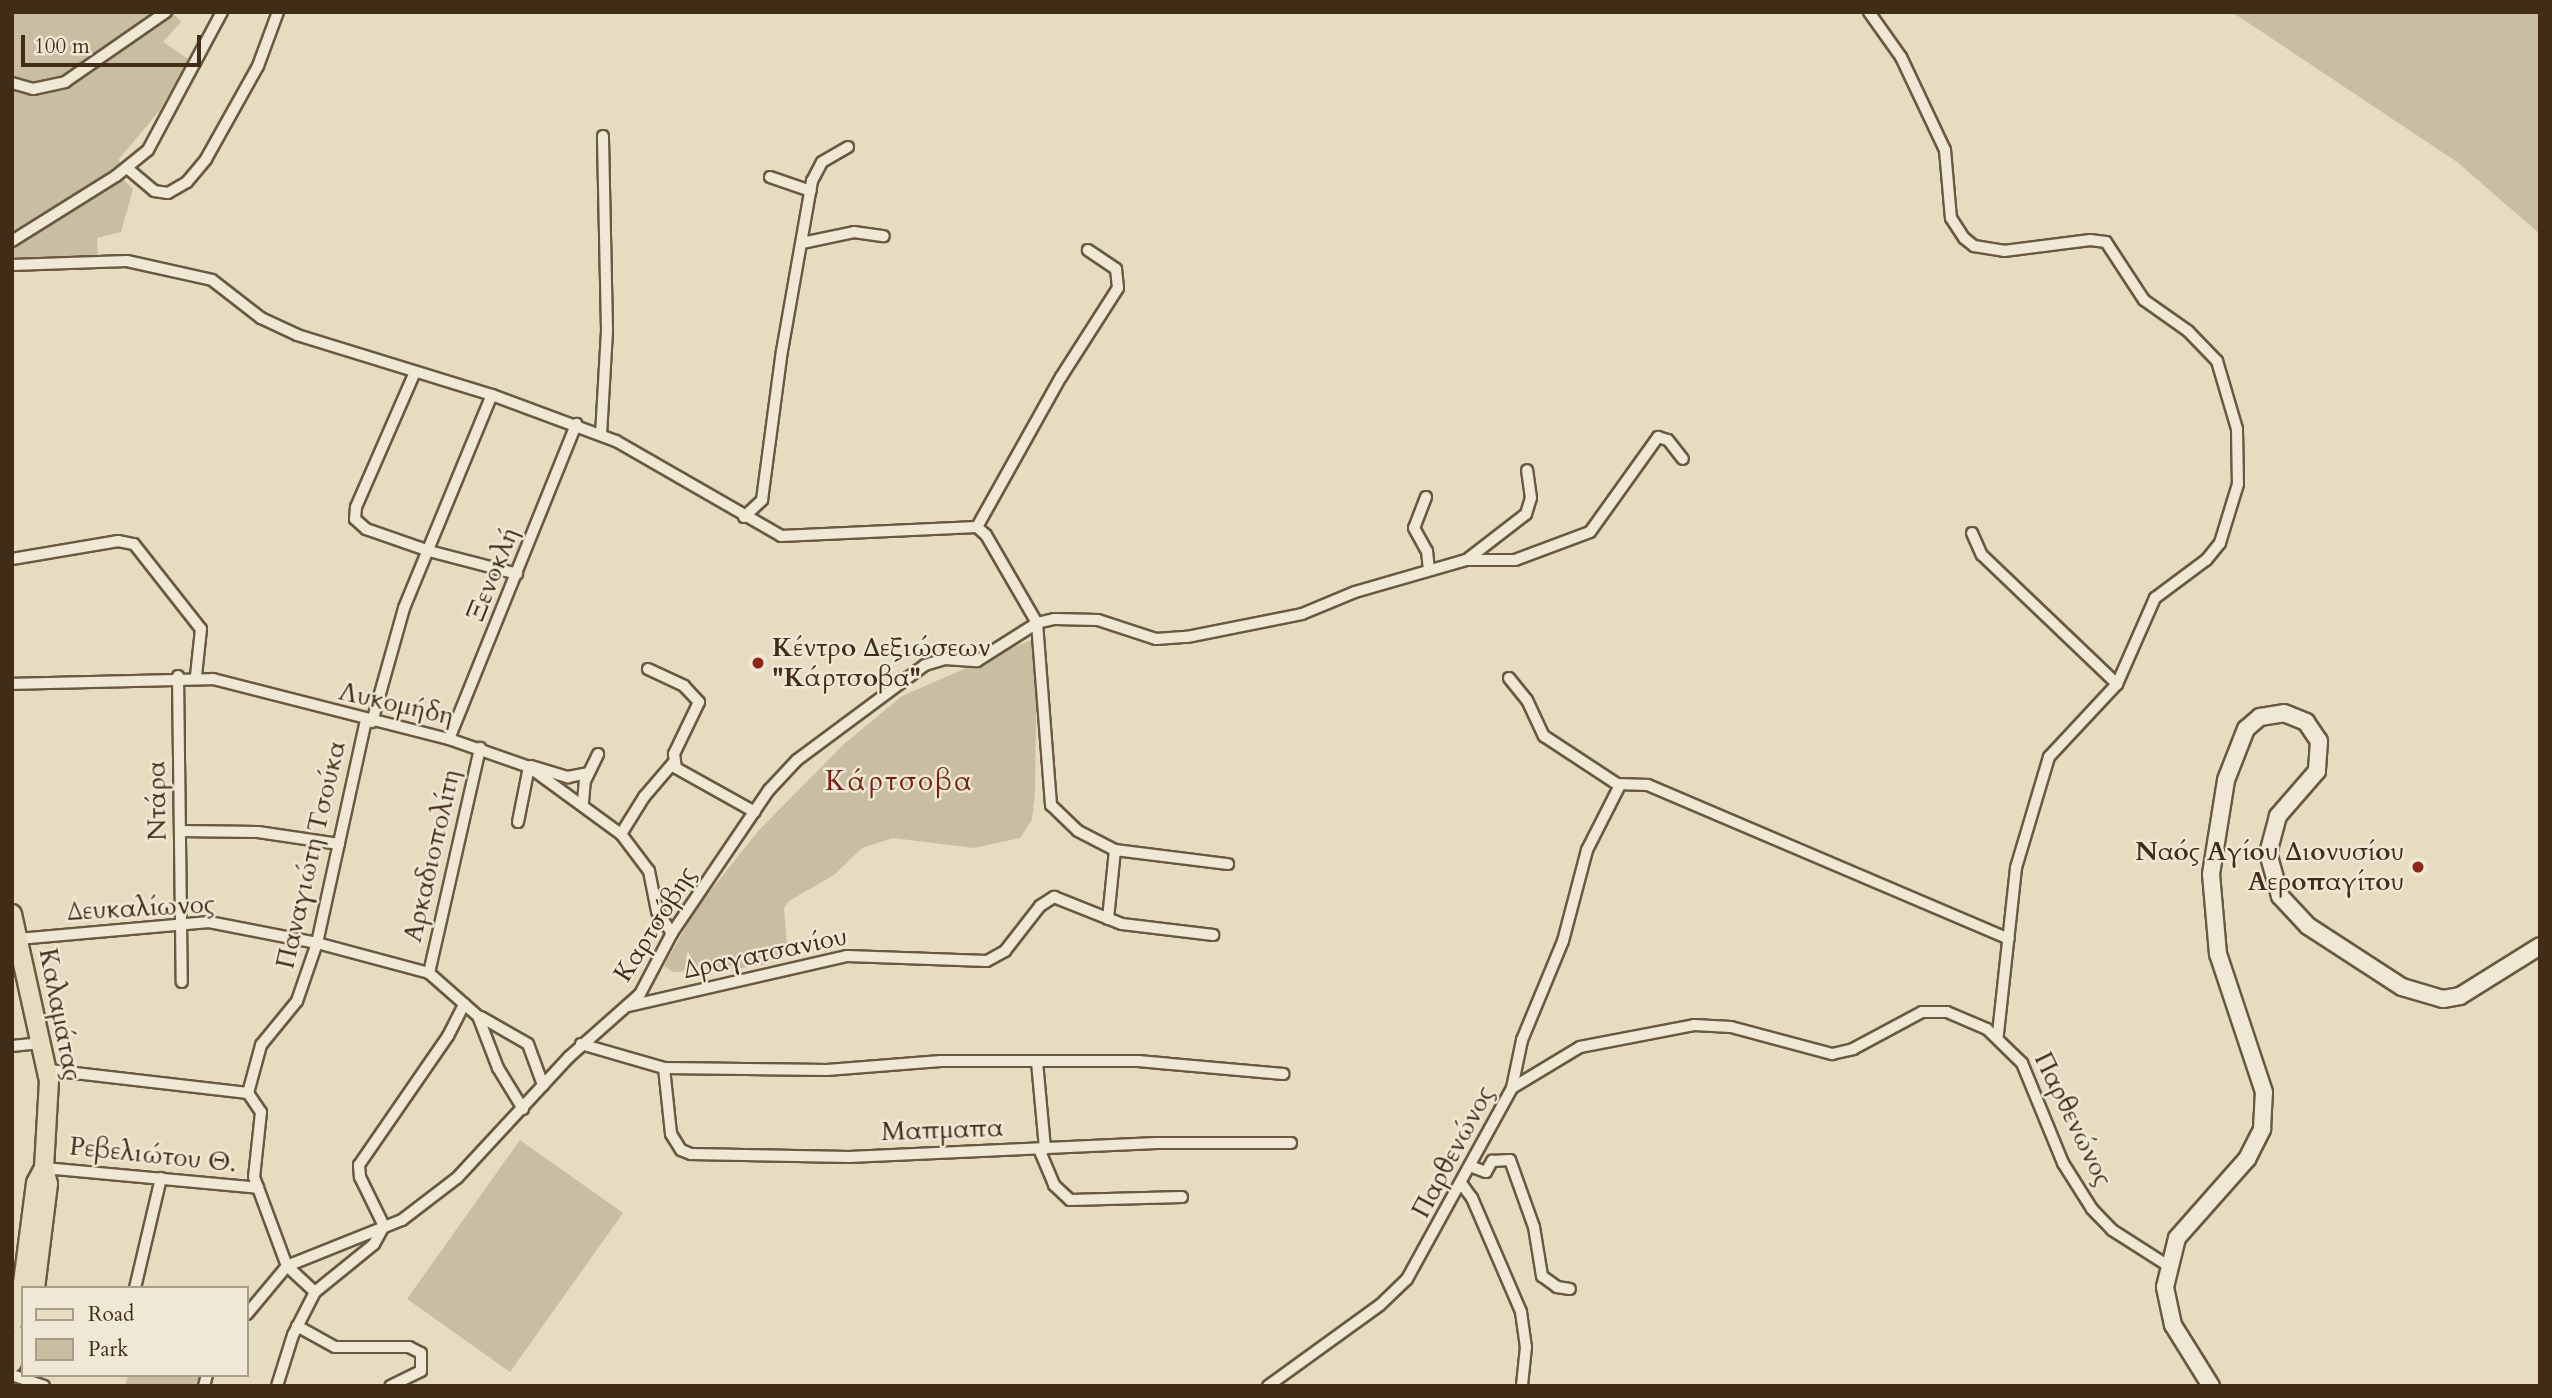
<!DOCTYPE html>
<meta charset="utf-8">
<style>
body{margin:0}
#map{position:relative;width:2552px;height:1398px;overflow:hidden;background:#e6dcbf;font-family:Cardo,serif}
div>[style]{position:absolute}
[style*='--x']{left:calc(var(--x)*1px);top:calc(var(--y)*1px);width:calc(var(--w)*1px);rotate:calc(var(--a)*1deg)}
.green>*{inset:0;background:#cabea2}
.roads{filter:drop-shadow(2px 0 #6a5941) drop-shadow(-2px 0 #6a5941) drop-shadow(0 2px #6a5941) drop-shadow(0 -2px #6a5941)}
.street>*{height:10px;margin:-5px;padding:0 5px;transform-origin:5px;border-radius:5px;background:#efe8d5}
.secondary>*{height:16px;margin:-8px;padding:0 8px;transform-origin:8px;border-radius:8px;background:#efe8d5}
.primary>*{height:18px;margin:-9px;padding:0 9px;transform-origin:9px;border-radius:9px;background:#e6dcbf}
.dots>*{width:19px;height:19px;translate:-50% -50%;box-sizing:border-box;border:4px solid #efe8d5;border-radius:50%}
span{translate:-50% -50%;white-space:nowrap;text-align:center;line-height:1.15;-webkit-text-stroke:5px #efe8d5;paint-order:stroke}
.street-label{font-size:26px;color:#412d17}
.poi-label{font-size:26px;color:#412d17;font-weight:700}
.left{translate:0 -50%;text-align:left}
.right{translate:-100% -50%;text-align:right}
.neighbourhood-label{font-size:28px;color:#7a1f14;letter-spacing:2px}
.frame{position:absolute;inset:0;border:14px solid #412d17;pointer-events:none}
.legend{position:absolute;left:21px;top:1286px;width:228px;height:91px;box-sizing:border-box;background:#efe8d5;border:2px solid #a99d89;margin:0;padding:9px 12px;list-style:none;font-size:21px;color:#412d17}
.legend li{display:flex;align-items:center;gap:14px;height:35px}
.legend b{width:35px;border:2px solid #a99d89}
.scale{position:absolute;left:21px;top:35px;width:180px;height:32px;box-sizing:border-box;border:4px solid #412d17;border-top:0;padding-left:9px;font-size:21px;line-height:24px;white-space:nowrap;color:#412d17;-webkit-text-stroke:5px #efe8d5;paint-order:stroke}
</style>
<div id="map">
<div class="green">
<i style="clip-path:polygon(12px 12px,172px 12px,181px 22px,163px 42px,188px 59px,160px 110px,119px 159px,123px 179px,133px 189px,121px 232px,97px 238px,98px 260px,12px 260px)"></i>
<i style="clip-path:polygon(2232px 12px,2540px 12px,2540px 234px,2457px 162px)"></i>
<i style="clip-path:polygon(1033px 639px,1037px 653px,1035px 791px,1032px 820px,1020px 838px,974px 848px,893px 838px,862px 848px,834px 875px,789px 901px,784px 908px,787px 946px,780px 955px,763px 965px,735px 969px,673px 972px,664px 966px,696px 909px,759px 830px,843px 745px,902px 696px)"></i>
<i style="clip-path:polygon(520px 1140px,623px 1213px,510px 1372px,407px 1299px)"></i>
<i style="clip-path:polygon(128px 1375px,200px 1375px,196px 1386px,125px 1386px)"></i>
</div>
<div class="roads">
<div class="street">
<i style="--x:1869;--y:12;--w:55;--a:54.6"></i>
<i style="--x:1901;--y:57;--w:103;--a:64.7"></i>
<i style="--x:1945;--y:150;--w:68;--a:85"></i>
<i style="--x:1951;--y:218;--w:24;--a:57"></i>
<i style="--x:1964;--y:238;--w:13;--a:39"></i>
<i style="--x:1974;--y:246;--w:30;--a:9"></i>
<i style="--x:2004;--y:251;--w:87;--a:-7.3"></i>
<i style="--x:2090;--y:240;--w:16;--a:7"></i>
<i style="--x:2106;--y:242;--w:69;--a:56.8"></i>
<i style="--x:2144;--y:300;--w:54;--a:35.2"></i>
<i style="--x:2188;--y:331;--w:42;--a:46"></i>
<i style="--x:2217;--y:361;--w:71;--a:73.6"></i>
<i style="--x:2237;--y:429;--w:55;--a:89"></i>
<i style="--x:2238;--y:484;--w:62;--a:107"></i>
<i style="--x:2220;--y:543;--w:22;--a:129"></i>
<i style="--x:2206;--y:560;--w:64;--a:143.3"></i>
<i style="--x:2155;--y:598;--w:94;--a:113.8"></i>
<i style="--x:2117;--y:684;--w:100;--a:133"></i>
<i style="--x:2049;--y:757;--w:116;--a:106.6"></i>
<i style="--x:2016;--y:868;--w:168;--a:96.2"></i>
<i style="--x:12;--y:83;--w:22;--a:16"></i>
<i style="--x:33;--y:89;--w:33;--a:-12"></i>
<i style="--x:65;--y:82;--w:123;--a:-34.7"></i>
<i style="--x:127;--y:168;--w:35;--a:40"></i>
<i style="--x:154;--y:191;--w:14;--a:8"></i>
<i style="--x:168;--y:193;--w:22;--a:-30"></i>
<i style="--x:187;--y:182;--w:30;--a:-50"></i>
<i style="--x:206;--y:159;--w:107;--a:-60.8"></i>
<i style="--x:258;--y:66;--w:58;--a:-69.7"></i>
<i style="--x:770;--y:177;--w:43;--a:18.9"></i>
<i style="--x:12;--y:241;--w:123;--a:-32"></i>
<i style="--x:116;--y:176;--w:41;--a:-39.1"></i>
<i style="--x:148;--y:150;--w:157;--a:-61.8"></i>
<i style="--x:802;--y:243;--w:53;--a:-11.9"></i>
<i style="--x:854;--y:232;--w:30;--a:8"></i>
<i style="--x:12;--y:265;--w:115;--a:-2"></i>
<i style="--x:127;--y:261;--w:87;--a:12.6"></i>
<i style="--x:212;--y:280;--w:62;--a:37.8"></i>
<i style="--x:261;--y:318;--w:40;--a:25"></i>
<i style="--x:297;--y:335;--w:204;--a:17.1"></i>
<i style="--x:492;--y:395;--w:132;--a:20.4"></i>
<i style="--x:616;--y:441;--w:190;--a:29.9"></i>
<i style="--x:781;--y:536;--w:196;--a:-2.6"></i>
<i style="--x:977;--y:527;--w:12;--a:42"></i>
<i style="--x:986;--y:535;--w:102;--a:59.9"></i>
<i style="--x:1037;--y:623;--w:183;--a:85.6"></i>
<i style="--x:1051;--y:805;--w:37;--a:44"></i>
<i style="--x:1078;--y:831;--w:42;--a:27.2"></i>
<i style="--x:1115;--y:850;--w:114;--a:7.1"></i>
<i style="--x:415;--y:372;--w:147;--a:113.6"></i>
<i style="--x:356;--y:507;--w:12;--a:95"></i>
<i style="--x:355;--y:519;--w:15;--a:42"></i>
<i style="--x:366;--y:529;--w:67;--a:19.2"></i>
<i style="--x:429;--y:551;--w:91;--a:14.6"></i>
<i style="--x:601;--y:435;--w:105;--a:-86.7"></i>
<i style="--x:607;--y:330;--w:194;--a:-91.2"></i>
<i style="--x:1426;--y:497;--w:33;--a:111"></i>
<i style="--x:1414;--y:528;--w:26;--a:61"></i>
<i style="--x:1427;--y:551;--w:19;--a:84"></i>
<i style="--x:744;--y:517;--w:25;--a:-43"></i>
<i style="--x:762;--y:500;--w:150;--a:-82.4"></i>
<i style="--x:782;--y:351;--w:173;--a:-80"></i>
<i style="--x:812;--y:181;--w:21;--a:-62"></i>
<i style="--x:822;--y:162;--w:30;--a:-30"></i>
<i style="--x:977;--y:527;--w:172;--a:-60.8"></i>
<i style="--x:1061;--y:377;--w:106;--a:-57.4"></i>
<i style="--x:1118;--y:288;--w:19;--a:-96"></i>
<i style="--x:1116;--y:269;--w:34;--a:-146"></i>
<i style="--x:1972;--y:533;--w:24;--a:66"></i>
<i style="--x:1982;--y:555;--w:187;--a:43.7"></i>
<i style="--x:1469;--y:558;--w:72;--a:-37.7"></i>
<i style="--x:1526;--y:514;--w:17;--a:-73"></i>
<i style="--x:1531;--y:498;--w:28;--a:-98"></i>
<i style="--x:12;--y:559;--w:108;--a:-9.6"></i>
<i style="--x:118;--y:541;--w:16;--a:11"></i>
<i style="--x:134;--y:544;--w:108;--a:51.8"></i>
<i style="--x:201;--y:629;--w:47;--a:96.1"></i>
<i style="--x:648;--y:669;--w:40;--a:25"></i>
<i style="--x:684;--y:686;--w:22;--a:47"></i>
<i style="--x:699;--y:702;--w:58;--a:115.7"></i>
<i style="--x:674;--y:754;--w:14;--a:82"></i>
<i style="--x:676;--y:768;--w:90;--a:29.1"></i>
<i style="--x:178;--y:676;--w:306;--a:89.3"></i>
<i style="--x:1509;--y:678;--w:28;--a:51"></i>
<i style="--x:1527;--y:700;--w:40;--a:65"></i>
<i style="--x:1544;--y:736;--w:87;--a:33.3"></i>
<i style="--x:1617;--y:784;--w:31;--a:2"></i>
<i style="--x:1648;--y:785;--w:392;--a:23.1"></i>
<i style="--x:12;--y:684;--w:201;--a:-1.4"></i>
<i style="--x:213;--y:679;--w:244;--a:14.3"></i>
<i style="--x:449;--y:739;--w:85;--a:19.3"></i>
<i style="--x:529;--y:767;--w:114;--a:36.1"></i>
<i style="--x:621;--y:834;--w:46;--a:52.9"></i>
<i style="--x:649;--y:871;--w:41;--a:78.7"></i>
<i style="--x:657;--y:911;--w:27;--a:56"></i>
<i style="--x:372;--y:722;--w:118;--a:-74.3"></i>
<i style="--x:404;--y:608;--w:230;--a:-67.6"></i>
<i style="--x:449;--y:739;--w:340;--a:-68"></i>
<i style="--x:531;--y:766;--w:39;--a:17"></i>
<i style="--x:568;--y:777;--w:20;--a:-11"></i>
<i style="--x:583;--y:802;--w:21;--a:-85"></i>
<i style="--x:585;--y:781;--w:30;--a:-64"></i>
<i style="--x:518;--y:822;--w:56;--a:-78.7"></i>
<i style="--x:180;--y:831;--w:78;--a:0.7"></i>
<i style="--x:258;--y:832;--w:82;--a:8.4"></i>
<i style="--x:621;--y:834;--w:44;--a:-58.1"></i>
<i style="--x:644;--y:797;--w:46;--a:-49.4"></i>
<i style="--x:1108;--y:919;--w:69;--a:-84.2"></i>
<i style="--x:18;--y:939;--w:192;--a:-5.1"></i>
<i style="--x:209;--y:922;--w:110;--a:11"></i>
<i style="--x:317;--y:943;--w:116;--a:15"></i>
<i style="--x:429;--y:973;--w:65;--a:41.3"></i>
<i style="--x:478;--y:1016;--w:56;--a:69"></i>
<i style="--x:498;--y:1068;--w:48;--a:58.6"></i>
<i style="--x:429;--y:973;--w:231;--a:-77.2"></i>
<i style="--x:629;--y:1006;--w:224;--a:-12.9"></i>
<i style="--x:847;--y:956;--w:140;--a:2"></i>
<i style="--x:987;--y:961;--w:21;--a:-29"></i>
<i style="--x:1005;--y:951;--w:57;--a:-52.1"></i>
<i style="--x:1040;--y:906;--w:17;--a:-33"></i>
<i style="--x:1054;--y:897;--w:73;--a:21.7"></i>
<i style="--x:1122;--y:924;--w:92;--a:6.9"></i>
<i style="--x:481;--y:1017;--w:54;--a:29.9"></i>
<i style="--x:528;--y:1044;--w:44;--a:69.9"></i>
<i style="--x:581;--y:1044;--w:86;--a:16.1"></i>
<i style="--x:664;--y:1068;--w:163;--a:0.7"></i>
<i style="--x:827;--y:1070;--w:114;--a:-4.5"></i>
<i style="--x:941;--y:1061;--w:197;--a:0"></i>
<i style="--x:1138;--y:1061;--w:146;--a:5.1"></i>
<i style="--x:12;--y:1046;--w:30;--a:-6"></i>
<i style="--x:1037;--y:1062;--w:87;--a:84.7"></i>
<i style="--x:664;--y:1068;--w:66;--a:83.9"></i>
<i style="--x:671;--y:1134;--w:19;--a:58"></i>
<i style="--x:681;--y:1150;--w:11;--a:22"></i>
<i style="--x:691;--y:1154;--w:158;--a:1.1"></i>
<i style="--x:849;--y:1157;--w:308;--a:-2.6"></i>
<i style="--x:1157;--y:1143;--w:134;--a:0"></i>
<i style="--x:49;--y:1070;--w:200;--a:6.6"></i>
<i style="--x:1512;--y:1088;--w:49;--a:-78.2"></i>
<i style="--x:1522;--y:1040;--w:107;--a:-67.5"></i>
<i style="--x:1563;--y:941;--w:94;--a:-75.2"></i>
<i style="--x:1587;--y:850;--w:73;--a:-63.1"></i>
<i style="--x:248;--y:1093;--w:50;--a:-74.8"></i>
<i style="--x:261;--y:1045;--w:57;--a:-50.7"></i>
<i style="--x:297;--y:1001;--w:61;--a:-71"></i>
<i style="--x:317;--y:943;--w:227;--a:-77.6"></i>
<i style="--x:248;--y:1093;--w:23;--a:56"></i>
<i style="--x:261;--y:1112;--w:65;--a:96.1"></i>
<i style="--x:254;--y:1177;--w:95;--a:69.7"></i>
<i style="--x:287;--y:1266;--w:38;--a:43"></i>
<i style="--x:315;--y:1292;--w:48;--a:117.1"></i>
<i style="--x:293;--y:1335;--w:53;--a:107.4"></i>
<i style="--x:1039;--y:1149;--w:39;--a:67"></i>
<i style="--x:1054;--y:1185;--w:22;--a:43"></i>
<i style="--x:1070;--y:1200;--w:112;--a:-1.5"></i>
<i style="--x:1470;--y:1166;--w:17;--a:21"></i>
<i style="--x:1486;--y:1172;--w:13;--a:-61"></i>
<i style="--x:1492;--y:1161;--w:18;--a:-3"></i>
<i style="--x:1510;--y:1160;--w:71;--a:70.3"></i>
<i style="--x:1534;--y:1227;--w:50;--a:80.7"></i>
<i style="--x:1542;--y:1276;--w:19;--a:36"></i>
<i style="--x:1557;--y:1287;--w:13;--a:9"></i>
<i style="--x:44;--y:1168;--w:215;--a:5.3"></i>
<i style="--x:1461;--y:1183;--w:19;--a:54"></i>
<i style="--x:1472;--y:1198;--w:124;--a:66.7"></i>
<i style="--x:1521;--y:1312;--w:35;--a:82"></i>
<i style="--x:1526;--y:1347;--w:39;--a:96"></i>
<i style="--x:135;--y:1288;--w:113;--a:-76.7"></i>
<i style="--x:315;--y:1292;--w:76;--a:-39.1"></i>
<i style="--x:374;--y:1244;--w:21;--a:-61"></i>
<i style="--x:384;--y:1226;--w:55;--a:-116.1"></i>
<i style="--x:360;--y:1177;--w:12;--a:-95"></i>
<i style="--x:359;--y:1165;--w:157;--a:-55.4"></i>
<i style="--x:448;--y:1036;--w:36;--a:-63"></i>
<i style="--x:247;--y:1314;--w:62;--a:-50.2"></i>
<i style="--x:287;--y:1266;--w:124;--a:-21.8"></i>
<i style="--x:402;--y:1220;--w:69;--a:-37.4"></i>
<i style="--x:457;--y:1178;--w:165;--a:-47.2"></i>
<i style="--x:569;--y:1057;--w:95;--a:-41.6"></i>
<i style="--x:640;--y:994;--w:69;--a:-62.3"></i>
<i style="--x:672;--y:933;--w:173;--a:-55.9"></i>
<i style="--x:769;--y:790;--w:41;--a:-47"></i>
<i style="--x:797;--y:760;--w:159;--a:-36.6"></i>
<i style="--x:925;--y:665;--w:21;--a:-17"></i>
<i style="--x:945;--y:659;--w:32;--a:4"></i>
<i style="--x:977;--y:661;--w:71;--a:-32.3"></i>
<i style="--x:1037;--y:623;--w:18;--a:-13"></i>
<i style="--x:1055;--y:619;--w:43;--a:1.3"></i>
<i style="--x:1098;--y:620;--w:61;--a:18.1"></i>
<i style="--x:1156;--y:639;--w:31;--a:-4"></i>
<i style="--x:1187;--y:637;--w:117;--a:-11.3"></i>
<i style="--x:1302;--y:614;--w:57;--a:-22.5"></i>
<i style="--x:1355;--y:592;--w:116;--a:-16.1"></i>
<i style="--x:1466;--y:560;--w:49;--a:0"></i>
<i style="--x:1515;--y:560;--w:80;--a:-20.5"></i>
<i style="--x:1590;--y:532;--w:117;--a:-54.4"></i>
<i style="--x:1658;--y:437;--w:10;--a:17"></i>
<i style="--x:1668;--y:440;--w:24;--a:52"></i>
<i style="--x:297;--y:1326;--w:43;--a:28.9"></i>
<i style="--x:335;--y:1347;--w:74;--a:0"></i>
<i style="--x:409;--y:1347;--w:13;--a:27"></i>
<i style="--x:421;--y:1353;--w:18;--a:90"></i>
<i style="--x:421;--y:1371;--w:34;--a:154"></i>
<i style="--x:12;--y:1375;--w:34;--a:19"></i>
<i style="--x:204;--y:1386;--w:11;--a:-75"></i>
<i style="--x:1268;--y:1386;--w:138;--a:-35.9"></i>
<i style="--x:1380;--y:1305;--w:37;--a:-44"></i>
<i style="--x:1407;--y:1279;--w:218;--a:-61.2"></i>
<i style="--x:1512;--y:1088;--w:79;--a:-31.1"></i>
<i style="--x:1580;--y:1047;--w:116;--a:-10.9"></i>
<i style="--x:1694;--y:1025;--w:37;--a:3"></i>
<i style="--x:1731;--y:1027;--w:105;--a:15"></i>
<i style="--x:1832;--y:1054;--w:22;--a:-13"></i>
<i style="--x:1853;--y:1049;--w:78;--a:-28.2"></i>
<i style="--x:1922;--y:1012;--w:25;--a:0"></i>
<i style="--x:1947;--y:1012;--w:43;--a:23"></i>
<i style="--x:1987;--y:1029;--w:49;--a:44.2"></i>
<i style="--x:2022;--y:1063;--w:108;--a:67.7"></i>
<i style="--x:2063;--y:1163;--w:54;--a:57.8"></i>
<i style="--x:2092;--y:1209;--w:29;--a:46"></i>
<i style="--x:2112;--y:1230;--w:65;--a:32.5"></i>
</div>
<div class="secondary">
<i style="--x:2211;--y:1386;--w:72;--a:-121.9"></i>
<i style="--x:2173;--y:1325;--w:39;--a:-102"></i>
<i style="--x:2165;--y:1287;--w:50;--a:-76.2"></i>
<i style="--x:2177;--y:1238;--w:106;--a:-48.5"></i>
<i style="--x:2247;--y:1159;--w:34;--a:-63"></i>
<i style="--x:2262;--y:1129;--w:37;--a:-87"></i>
<i style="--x:2264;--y:1092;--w:145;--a:-108.4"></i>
<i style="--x:2218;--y:954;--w:80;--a:-95"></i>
<i style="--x:2211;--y:874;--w:95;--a:-80.9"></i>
<i style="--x:2226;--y:780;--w:55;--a:-68.6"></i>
<i style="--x:2246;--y:729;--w:18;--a:-41"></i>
<i style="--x:2260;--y:717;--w:24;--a:-9"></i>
<i style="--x:2284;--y:713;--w:24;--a:22"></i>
<i style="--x:2306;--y:722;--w:23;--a:56"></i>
<i style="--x:2319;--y:741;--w:30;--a:94"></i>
<i style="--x:2317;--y:771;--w:60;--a:130.9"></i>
<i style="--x:2278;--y:816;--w:38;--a:105"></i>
<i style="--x:2268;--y:853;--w:45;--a:74.4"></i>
<i style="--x:2280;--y:896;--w:41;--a:47"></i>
<i style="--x:2308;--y:926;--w:112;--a:33"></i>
<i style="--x:2402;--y:987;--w:43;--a:16.3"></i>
<i style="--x:2443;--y:999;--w:17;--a:-10"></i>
<i style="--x:2460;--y:996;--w:94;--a:-32"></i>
</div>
<div class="primary">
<i style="--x:12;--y:914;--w:171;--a:77.5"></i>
<i style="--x:49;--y:1081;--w:87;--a:93.3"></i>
<i style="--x:44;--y:1168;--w:16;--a:76"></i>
<i style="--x:48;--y:1184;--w:105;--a:97.1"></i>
<i style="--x:12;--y:1324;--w:42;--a:-75"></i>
<i style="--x:23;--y:1283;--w:101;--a:-82.6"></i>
<i style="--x:36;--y:1183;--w:17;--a:-62"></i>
<i style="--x:12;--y:1363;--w:29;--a:-68"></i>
</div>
</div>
<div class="dots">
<i style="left:758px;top:663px;background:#8f2418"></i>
<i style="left:2418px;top:867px;background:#8f2418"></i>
</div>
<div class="street-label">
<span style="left:493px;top:574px;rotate:-68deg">Ξενοκλή</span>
<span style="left:396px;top:704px;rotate:13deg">Λυκομήδη</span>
<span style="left:157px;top:801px;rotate:-91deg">Ντάρα</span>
<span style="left:311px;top:855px;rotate:-77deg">Παναγιώτη Τσούκα</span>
<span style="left:432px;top:856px;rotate:-77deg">Αρκαδιοπολίτη</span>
<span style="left:141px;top:908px;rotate:-3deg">Δευκαλίωνος</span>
<span style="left:655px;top:924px;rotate:-58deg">Καρτσόβης</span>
<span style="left:765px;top:953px;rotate:-12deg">Δραγατσανίου</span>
<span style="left:60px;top:1014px;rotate:79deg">Καλαμάτας</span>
<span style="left:2073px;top:1119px;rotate:64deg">Παρθενώνος</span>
<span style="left:942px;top:1130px;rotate:-2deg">Μαπμαπα</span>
<span style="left:1453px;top:1152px;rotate:-62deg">Παρθενώνος</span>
<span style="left:153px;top:1155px;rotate:6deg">Ρεβελιώτου Θ.</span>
</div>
<div class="poi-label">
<span class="left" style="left:772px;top:663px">Κέντρο Δεξιώσεων<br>"Κάρτσοβα"</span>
<span class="right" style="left:2404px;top:867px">Ναός Αγίου Διονυσίου<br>Αεροπαγίτου</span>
</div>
<div class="neighbourhood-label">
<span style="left:899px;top:781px">Κάρτσοβα</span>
</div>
<div class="frame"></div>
<ul class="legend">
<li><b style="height:9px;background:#e6dcbf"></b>Road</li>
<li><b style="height:19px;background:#cabea2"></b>Park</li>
</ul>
<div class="scale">100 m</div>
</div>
